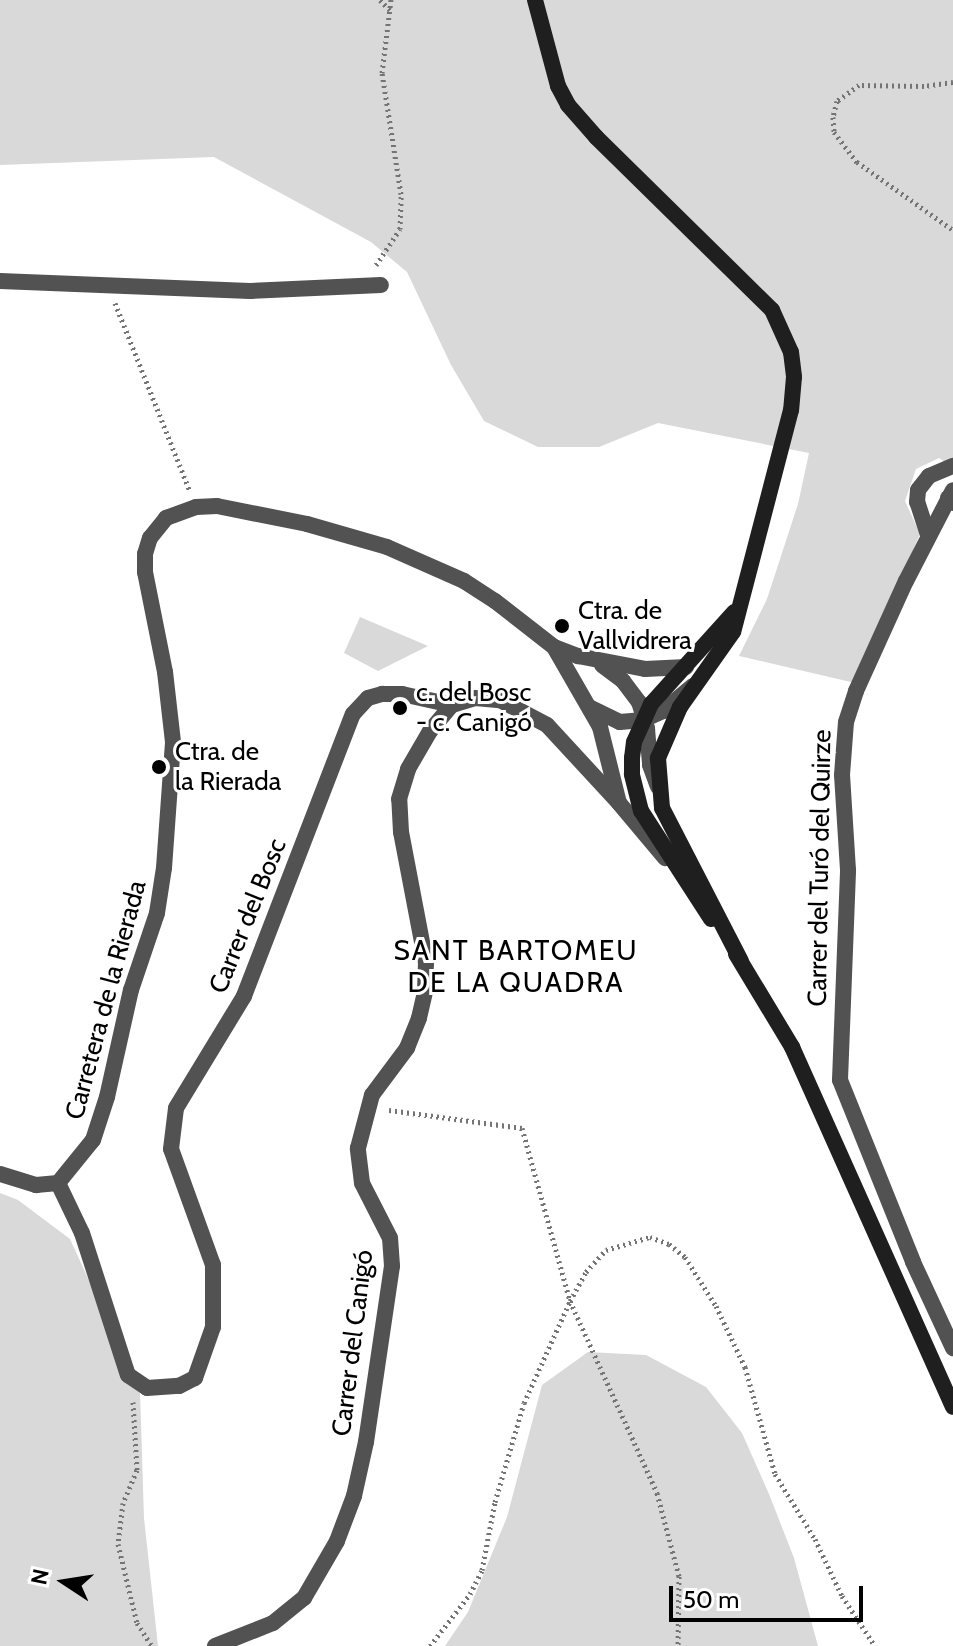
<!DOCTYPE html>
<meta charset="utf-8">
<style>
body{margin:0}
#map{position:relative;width:953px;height:1646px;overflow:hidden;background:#fff;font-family:Cabin,sans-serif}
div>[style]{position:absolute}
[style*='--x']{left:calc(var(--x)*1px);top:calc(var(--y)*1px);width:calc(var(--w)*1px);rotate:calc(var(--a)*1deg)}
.green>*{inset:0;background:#d9d9d9}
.path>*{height:5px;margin-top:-2.5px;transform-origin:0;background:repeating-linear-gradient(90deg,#747474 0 2px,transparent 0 6px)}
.service>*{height:16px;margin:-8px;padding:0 8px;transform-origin:8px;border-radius:8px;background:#525252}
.minor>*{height:16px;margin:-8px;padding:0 8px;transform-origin:8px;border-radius:8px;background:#525252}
.tertiary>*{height:16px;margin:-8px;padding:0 8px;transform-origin:8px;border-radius:8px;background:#525252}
.secondary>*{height:16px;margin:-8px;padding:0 8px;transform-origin:8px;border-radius:8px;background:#1f1f1f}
.dots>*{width:22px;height:22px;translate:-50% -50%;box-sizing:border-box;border:4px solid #fff;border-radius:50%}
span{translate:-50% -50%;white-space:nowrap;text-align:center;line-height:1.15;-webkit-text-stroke:6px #fff;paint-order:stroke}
.poi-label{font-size:26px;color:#000}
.left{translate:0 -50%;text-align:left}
.street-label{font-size:26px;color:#000}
.neighbourhood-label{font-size:28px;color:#000;letter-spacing:2px}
.north{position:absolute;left:24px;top:1542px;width:80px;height:80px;-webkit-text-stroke:6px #fff;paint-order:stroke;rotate:282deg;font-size:22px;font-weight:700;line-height:32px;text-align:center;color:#000}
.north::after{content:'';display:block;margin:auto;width:28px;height:36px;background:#000;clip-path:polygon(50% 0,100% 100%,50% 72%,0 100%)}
.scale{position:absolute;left:669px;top:1586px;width:194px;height:36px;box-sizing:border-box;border:4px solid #000;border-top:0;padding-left:10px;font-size:24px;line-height:28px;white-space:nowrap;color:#000;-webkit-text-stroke:6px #fff;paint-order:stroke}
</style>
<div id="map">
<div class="green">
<i style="clip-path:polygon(0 0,953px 0,953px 467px,939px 458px,916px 469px,905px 501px,920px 534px,855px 683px,739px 656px,767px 599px,798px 504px,809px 453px,658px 423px,599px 447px,538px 447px,484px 421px,451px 365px,407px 272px,371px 242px,214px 157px,0 165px)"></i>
<i style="clip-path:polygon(360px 617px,428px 646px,378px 671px,344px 653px)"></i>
<i style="clip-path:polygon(0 1193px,18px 1200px,70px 1239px,140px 1392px,144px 1518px,158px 1646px,0 1646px)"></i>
<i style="clip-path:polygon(588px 1352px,646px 1355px,706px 1387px,742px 1433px,769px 1494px,794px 1558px,818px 1646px,445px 1646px,468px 1612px,507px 1517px,542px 1385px)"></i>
</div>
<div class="path">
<i style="--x:380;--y:0;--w:14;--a:45"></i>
<i style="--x:953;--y:82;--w:29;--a:172"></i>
<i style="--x:924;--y:86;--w:65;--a:-179.1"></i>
<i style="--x:859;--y:85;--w:27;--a:144"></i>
<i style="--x:837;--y:101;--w:16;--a:104"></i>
<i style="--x:833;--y:117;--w:15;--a:86"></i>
<i style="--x:834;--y:132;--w:38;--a:53"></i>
<i style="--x:857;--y:162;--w:118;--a:35.3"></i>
<i style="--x:376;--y:265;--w:43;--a:-56.3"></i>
<i style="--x:400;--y:229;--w:35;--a:-88"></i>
<i style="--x:401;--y:194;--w:122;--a:-98.9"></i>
<i style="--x:382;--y:73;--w:74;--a:-83"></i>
<i style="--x:115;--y:303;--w:202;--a:68.3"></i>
<i style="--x:389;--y:1110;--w:134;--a:7.7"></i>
<i style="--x:522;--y:1128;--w:180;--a:74.5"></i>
<i style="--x:570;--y:1301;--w:211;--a:65.6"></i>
<i style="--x:657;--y:1493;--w:86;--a:75.2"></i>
<i style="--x:679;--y:1576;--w:70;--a:90.8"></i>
<i style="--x:133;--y:1402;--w:68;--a:86.6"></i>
<i style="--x:137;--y:1470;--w:36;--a:113"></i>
<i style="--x:123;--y:1503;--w:41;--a:97"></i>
<i style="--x:118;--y:1544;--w:81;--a:76.5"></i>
<i style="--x:137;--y:1623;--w:27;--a:57"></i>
<i style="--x:430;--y:1646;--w:66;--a:-52.4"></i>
<i style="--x:470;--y:1594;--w:27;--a:-63"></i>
<i style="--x:482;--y:1570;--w:69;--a:-79.2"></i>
<i style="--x:495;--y:1502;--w:103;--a:-73.7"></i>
<i style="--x:524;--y:1403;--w:112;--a:-65.7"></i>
<i style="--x:570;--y:1301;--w:33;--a:-61"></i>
<i style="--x:586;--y:1272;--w:30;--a:-48"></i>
<i style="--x:606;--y:1250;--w:46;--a:-16.5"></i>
<i style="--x:650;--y:1237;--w:20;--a:20"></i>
<i style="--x:669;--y:1244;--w:21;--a:39"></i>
<i style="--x:685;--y:1257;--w:58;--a:57.7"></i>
<i style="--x:716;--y:1306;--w:68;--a:64.6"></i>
<i style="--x:745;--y:1367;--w:111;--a:74.3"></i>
<i style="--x:775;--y:1474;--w:76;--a:58.4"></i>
<i style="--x:815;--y:1539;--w:63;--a:64.7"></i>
<i style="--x:842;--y:1596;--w:60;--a:56.6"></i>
</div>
<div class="service">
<i style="--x:840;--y:1080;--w:210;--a:-87.8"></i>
<i style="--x:848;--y:870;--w:95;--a:-93.6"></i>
<i style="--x:842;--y:775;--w:53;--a:-85.7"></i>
<i style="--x:846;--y:722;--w:33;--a:-72"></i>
<i style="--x:856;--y:691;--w:121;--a:-65.6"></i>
<i style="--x:906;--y:581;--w:102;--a:-62.7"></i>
</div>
<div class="minor">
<i style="--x:0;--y:281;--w:250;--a:2.3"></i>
<i style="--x:250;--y:291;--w:131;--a:-2.6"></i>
<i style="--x:948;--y:498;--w:7;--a:45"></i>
<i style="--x:928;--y:535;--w:35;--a:-108"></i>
<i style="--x:917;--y:502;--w:12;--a:-85"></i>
<i style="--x:918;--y:490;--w:18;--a:-52"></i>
<i style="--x:929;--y:476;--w:26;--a:-23"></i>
<i style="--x:840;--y:1080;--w:196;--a:68.1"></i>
<i style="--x:913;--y:1262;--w:95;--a:65.1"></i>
<i style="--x:58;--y:1183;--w:55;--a:64.4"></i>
<i style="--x:82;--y:1233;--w:149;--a:72.1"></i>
<i style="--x:128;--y:1375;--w:23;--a:34"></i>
<i style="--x:147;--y:1388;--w:32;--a:-4"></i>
<i style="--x:179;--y:1386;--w:18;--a:-27"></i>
<i style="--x:195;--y:1378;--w:54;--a:-70.6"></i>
<i style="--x:213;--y:1327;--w:62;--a:-90"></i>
<i style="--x:213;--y:1265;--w:123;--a:-109.9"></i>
<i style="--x:171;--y:1149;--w:41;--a:-83"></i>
<i style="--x:176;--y:1108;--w:131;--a:-58.7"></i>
<i style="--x:244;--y:996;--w:302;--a:-68.9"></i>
<i style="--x:353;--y:714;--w:22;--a:-47"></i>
<i style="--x:368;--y:698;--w:15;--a:-16"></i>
<i style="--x:382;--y:694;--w:20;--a:0"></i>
<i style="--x:402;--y:694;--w:51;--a:12.4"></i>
<i style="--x:215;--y:1646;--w:62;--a:-21.6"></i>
<i style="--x:273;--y:1623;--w:40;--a:-39"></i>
<i style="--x:304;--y:1598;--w:66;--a:-59.9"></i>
<i style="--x:337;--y:1541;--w:48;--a:-69.3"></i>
<i style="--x:354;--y:1496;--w:55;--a:-77.5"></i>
<i style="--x:366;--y:1442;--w:178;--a:-81.6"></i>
<i style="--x:392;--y:1266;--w:28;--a:-94"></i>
<i style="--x:390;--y:1238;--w:62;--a:-117"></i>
<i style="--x:362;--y:1183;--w:35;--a:-97"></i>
<i style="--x:358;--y:1148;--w:55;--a:-75.2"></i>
<i style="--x:372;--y:1095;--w:59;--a:-53.3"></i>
<i style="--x:407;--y:1048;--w:32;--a:-68"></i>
<i style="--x:419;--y:1018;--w:28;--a:-77"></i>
<i style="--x:425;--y:991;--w:28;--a:-88"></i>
<i style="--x:426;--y:963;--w:133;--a:-100.8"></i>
<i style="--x:401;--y:832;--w:33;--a:-93"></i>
<i style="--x:399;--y:799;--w:31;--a:-73"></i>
<i style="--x:408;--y:769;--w:44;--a:-59.9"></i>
<i style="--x:430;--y:731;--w:34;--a:-50"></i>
<i style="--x:452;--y:705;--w:24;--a:-17"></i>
<i style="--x:475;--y:698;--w:25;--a:5"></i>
<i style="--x:500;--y:700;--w:53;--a:28"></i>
<i style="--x:547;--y:725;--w:106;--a:47.3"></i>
</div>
<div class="tertiary">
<i style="--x:554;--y:647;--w:92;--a:60.1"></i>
<i style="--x:600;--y:727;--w:78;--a:76"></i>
<i style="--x:619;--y:803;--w:72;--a:50.1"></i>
<i style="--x:602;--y:665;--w:26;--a:37"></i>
<i style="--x:623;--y:681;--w:26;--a:53"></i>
<i style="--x:639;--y:702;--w:28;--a:73"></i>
<i style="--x:647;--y:729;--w:36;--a:85"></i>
<i style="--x:650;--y:765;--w:23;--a:70"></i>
<i style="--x:591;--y:708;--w:32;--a:26"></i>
<i style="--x:620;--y:722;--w:23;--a:-5"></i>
<i style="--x:643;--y:720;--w:22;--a:-24"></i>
<i style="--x:663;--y:711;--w:39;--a:-40"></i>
<i style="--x:0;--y:1174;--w:38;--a:17"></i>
<i style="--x:36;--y:1185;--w:22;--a:-5"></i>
<i style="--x:58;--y:1183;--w:55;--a:-50.9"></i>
<i style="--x:93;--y:1140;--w:45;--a:-72"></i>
<i style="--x:107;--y:1097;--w:110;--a:-77.4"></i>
<i style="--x:131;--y:990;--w:81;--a:-71.3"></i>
<i style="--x:157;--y:913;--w:46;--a:-81.2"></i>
<i style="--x:164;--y:868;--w:126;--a:-85.9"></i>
<i style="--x:173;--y:742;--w:70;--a:-96.5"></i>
<i style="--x:165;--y:672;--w:102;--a:-101.3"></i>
<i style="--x:145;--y:572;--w:18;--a:-90"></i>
<i style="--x:145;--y:554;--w:17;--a:-73"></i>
<i style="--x:150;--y:538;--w:26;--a:-51"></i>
<i style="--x:166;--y:518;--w:32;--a:-20"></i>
<i style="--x:196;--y:507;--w:21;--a:-3"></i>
<i style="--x:217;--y:506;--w:92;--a:11.3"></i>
<i style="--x:307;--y:524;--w:83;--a:16"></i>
<i style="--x:387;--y:547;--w:84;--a:23.8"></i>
<i style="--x:464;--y:581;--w:37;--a:33"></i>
<i style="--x:495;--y:601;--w:75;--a:37.9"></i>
<i style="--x:554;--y:647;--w:26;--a:21"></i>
<i style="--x:578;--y:656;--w:68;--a:11"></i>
<i style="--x:645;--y:669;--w:41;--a:-2.8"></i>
</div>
<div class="secondary">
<i style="--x:535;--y:0;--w:89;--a:75"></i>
<i style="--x:558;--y:86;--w:21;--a:62"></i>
<i style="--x:568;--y:105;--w:43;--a:48.8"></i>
<i style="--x:596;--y:137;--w:247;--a:44.5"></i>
<i style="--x:772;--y:310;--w:46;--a:65.7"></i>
<i style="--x:791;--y:352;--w:25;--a:83"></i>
<i style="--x:794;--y:377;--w:33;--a:95"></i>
<i style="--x:791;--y:410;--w:229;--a:104.6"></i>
<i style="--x:733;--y:632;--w:92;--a:125.2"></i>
<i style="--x:680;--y:707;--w:56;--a:113.3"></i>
<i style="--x:658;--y:758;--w:50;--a:85.4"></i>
<i style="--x:662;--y:808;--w:172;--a:62.7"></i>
<i style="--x:711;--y:919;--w:129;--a:-122.9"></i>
<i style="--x:641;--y:811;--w:38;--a:-104"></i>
<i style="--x:632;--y:774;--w:16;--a:-90"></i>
<i style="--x:632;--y:758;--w:16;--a:-83"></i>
<i style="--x:634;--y:742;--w:42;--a:-65.9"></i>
<i style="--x:651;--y:704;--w:124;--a:-47.9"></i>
<i style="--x:736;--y:954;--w:109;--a:58.9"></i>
<i style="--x:792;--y:1047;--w:394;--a:65.9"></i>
</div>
<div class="dots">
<i style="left:562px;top:626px;background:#000"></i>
<i style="left:400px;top:708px;background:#000"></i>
<i style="left:159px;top:767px;background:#000"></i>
</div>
<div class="poi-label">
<span class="left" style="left:578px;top:626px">Ctra. de<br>Vallvidrera</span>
<span class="left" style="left:416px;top:708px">c. del Bosc<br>- c. Canigó</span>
<span class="left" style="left:175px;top:767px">Ctra. de<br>la Rierada</span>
</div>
<div class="street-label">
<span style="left:820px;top:868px;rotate:-89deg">Carrer del Turó del Quirze</span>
<span style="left:248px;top:916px;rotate:-68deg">Carrer del Bosc</span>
<span style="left:106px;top:1000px;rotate:-75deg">Carretera de la Rierada</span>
<span style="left:353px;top:1343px;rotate:-83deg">Carrer del Canigó</span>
</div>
<div class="neighbourhood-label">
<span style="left:516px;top:966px">SANT BARTOMEU<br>DE LA QUADRA</span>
</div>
<div class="north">N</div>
<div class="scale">50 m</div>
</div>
